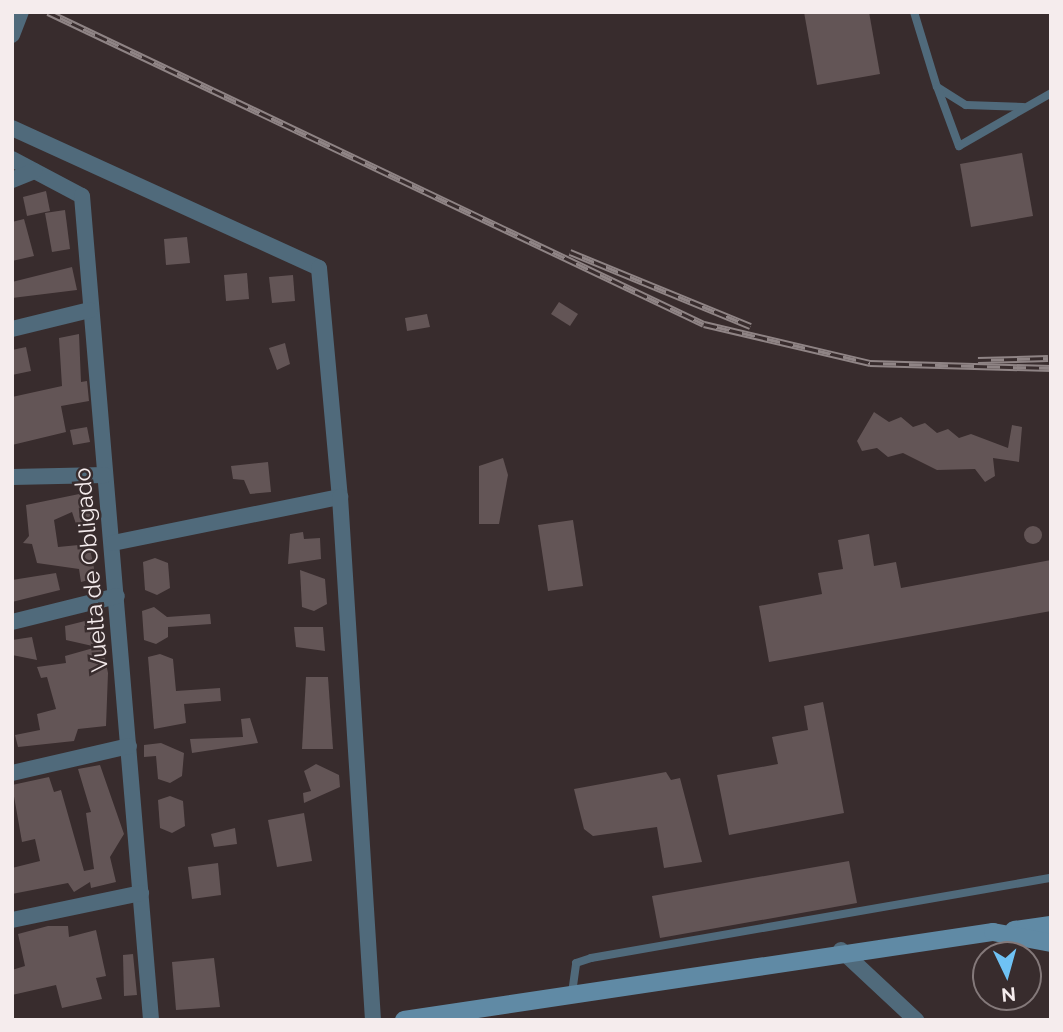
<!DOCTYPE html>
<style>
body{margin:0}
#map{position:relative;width:1063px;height:1032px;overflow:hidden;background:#382c2d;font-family:Raleway,sans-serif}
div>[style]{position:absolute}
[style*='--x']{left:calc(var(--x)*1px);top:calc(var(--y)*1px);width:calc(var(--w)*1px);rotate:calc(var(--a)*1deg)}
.building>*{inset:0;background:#635556}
.round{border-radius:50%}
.service>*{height:8px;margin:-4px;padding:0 4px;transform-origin:4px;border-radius:4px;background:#506a7b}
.minor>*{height:16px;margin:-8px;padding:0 8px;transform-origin:8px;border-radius:8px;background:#506a7b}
.secondary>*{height:18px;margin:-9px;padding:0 9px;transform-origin:9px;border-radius:9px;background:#608aa5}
.rail>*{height:7px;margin-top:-3.5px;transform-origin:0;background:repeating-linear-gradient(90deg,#382c2d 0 13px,#8f8485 0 26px);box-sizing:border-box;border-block:2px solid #8f8485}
span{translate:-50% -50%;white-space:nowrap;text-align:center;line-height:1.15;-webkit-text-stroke:5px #382c2d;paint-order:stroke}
.street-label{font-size:23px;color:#f5eced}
.frame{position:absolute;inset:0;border:14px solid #f5eced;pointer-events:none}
.north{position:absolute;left:972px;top:941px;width:70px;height:70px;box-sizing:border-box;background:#382c2d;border:2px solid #84797a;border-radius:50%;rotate:175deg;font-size:19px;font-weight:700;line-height:28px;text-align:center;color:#f5eced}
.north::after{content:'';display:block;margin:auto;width:24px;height:32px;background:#6fc2f4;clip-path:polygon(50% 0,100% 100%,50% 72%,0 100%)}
</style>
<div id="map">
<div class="building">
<i style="clip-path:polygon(804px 12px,869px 12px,880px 74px,817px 85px)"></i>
<i style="clip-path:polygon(1022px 153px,1033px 216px,971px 227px,960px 164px)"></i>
<i style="clip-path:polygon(46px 191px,50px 211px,27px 216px,23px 197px)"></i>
<i style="clip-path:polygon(65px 210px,70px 249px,52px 252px,45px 213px)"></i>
<i style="clip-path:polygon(24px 219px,34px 256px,12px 261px,12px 222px)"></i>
<i style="clip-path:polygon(187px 237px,190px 263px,166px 265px,164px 239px)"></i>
<i style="clip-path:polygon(72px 267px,77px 290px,12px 298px,12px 282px)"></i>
<i style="clip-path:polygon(247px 273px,249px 299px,226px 301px,224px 275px)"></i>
<i style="clip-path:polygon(293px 275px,295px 301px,272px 303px,269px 277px)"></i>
<i style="clip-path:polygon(559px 302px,578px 314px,570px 326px,551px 314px)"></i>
<i style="clip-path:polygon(427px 314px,430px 327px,407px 331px,405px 318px)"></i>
<i style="clip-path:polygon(79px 334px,81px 382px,87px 381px,89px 401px,61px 406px,66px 432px,12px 445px,12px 397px,62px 386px,59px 338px)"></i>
<i style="clip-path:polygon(285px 343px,290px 364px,277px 370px,269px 348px)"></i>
<i style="clip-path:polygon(26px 347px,31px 371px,12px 375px,12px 350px)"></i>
<i style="clip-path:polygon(874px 412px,889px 422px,901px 417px,913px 427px,925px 423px,937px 433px,948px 429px,959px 438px,971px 434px,1008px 448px,1012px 425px,1022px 427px,1019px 462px,993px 458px,995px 476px,985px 482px,975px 469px,937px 470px,903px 453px,888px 457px,877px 448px,862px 451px,857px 441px)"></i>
<i style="clip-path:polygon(87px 427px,90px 442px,73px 445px,70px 430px)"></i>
<i style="clip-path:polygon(503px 458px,508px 475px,499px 524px,479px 524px,479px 466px)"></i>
<i style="clip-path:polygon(268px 462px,271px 492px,250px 494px,244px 480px,233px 479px,231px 466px)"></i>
<i style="clip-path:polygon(84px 493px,94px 505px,90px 530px,79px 533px,72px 512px,54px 520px,58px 547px,89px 544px,96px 578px,81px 582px,79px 569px,37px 563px,32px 544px,23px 543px,29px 536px,26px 505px)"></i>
<i style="clip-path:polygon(573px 520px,583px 586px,548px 591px,538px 525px)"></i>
<i class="round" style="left:1024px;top:526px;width:18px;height:18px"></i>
<i style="clip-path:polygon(303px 532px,304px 539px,320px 538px,321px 559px,288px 564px,290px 534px)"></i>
<i style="clip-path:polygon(869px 534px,874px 566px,896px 562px,901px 588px,1051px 560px,1051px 611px,769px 662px,759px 606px,822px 594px,818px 573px,843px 569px,838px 540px)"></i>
<i style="clip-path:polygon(155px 558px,168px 563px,170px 588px,157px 595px,145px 590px,143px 562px)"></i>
<i style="clip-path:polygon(300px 570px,325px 579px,327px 604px,314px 611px,302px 607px)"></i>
<i style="clip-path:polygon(56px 573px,60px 590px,12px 602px,12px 580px)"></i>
<i style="clip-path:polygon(154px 607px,167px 617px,210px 614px,211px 624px,168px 627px,168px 637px,156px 644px,144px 640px,142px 611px)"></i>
<i style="clip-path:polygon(97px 618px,108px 673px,106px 726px,78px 729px,74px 741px,18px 747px,15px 735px,40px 730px,37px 714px,56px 709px,47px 677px,41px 678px,37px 667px,66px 663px,65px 656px,97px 647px,66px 640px,65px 626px)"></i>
<i style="clip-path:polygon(294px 627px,323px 627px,325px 651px,296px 647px)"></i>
<i style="clip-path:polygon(32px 637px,37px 660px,12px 655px,12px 640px)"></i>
<i style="clip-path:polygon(160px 654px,173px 659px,176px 691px,220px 688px,221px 701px,184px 704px,186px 723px,154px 729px,148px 657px)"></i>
<i style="clip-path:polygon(306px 677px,328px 677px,333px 749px,302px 749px)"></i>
<i style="clip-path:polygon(823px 702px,844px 813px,729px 835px,717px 775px,778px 764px,772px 737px,808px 730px,804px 706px)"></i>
<i style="clip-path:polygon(250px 718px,258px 743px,192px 753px,190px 739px,243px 737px,241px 719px)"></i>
<i style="clip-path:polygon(161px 743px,184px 753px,182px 776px,170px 783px,158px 779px,156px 756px,144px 757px,144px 745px)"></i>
<i style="clip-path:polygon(316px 764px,339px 775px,340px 787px,304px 803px,303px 793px,311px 791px,304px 771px)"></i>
<i style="clip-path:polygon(100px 765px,124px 834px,110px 857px,116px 882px,91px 888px,90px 882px,74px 892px,68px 883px,12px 894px,12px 868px,40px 861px,35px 839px,22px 842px,12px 785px,49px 777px,54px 792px,61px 790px,84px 871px,94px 869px,86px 813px,91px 812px,78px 769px)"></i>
<i style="clip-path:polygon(666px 772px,671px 780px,680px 778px,702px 862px,664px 868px,657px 827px,593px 836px,584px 829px,574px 789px)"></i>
<i style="clip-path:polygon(170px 796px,183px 801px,185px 826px,172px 833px,160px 828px,158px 800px)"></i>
<i style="clip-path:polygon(304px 813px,312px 861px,277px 867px,268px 820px)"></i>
<i style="clip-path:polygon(235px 828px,237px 844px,214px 847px,211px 834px)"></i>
<i style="clip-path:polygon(849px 861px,857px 903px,660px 938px,652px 896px)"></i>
<i style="clip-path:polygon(218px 863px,221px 895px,192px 899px,188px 867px)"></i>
<i style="clip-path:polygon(48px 926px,68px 926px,69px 937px,96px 930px,106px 976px,96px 978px,102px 999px,62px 1008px,56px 985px,12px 995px,12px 970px,25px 966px,18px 934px)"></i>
<i style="clip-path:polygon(133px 954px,137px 995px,124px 996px,123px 955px)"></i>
<i style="clip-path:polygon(214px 958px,220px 1007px,176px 1010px,172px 962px)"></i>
</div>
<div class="service">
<i style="--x:914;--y:12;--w:78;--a:73"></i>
<i style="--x:937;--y:87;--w:34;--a:32"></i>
<i style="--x:966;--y:105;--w:57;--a:2"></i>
<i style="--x:938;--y:89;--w:61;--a:69.8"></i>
<i style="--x:959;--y:146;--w:106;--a:-29.9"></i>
<i style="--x:572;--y:993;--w:30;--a:-82"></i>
<i style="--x:576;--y:963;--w:16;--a:-18"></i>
<i style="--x:591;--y:958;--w:467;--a:-9.9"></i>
</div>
<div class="minor">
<i style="--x:12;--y:35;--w:25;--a:-69"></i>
<i style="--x:12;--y:128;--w:337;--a:24.5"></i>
<i style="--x:319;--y:268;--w:230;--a:84.8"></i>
<i style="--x:12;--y:159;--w:79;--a:27.9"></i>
<i style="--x:82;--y:196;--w:827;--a:85.21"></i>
<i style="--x:12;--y:180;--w:24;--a:-22"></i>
<i style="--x:12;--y:329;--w:80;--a:-13.7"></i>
<i style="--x:12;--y:477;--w:93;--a:-1.2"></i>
<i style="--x:113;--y:543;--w:232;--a:-11.5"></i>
<i style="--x:340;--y:497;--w:524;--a:86.39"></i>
<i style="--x:12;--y:622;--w:108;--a:-13.9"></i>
<i style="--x:12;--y:773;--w:120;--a:-13"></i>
<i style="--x:12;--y:920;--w:132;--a:-11.8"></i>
<i style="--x:841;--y:950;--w:103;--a:43"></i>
</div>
<div class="secondary">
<i style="--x:1014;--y:930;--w:37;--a:-8"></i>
<i style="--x:404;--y:1020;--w:596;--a:-8.5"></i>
<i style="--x:993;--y:932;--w:59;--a:10.7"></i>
</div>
<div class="rail">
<i style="--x:48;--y:12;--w:726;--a:25.44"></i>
<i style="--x:704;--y:324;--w:171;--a:13.2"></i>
<i style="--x:870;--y:363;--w:181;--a:1.6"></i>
<i style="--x:570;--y:252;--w:195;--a:22.3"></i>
<i style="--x:978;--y:360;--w:70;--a:-1.6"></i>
</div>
<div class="street-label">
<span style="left:91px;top:570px;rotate:-95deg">Vuelta de Obligado</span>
</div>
<div class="frame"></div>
<div class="north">N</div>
</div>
